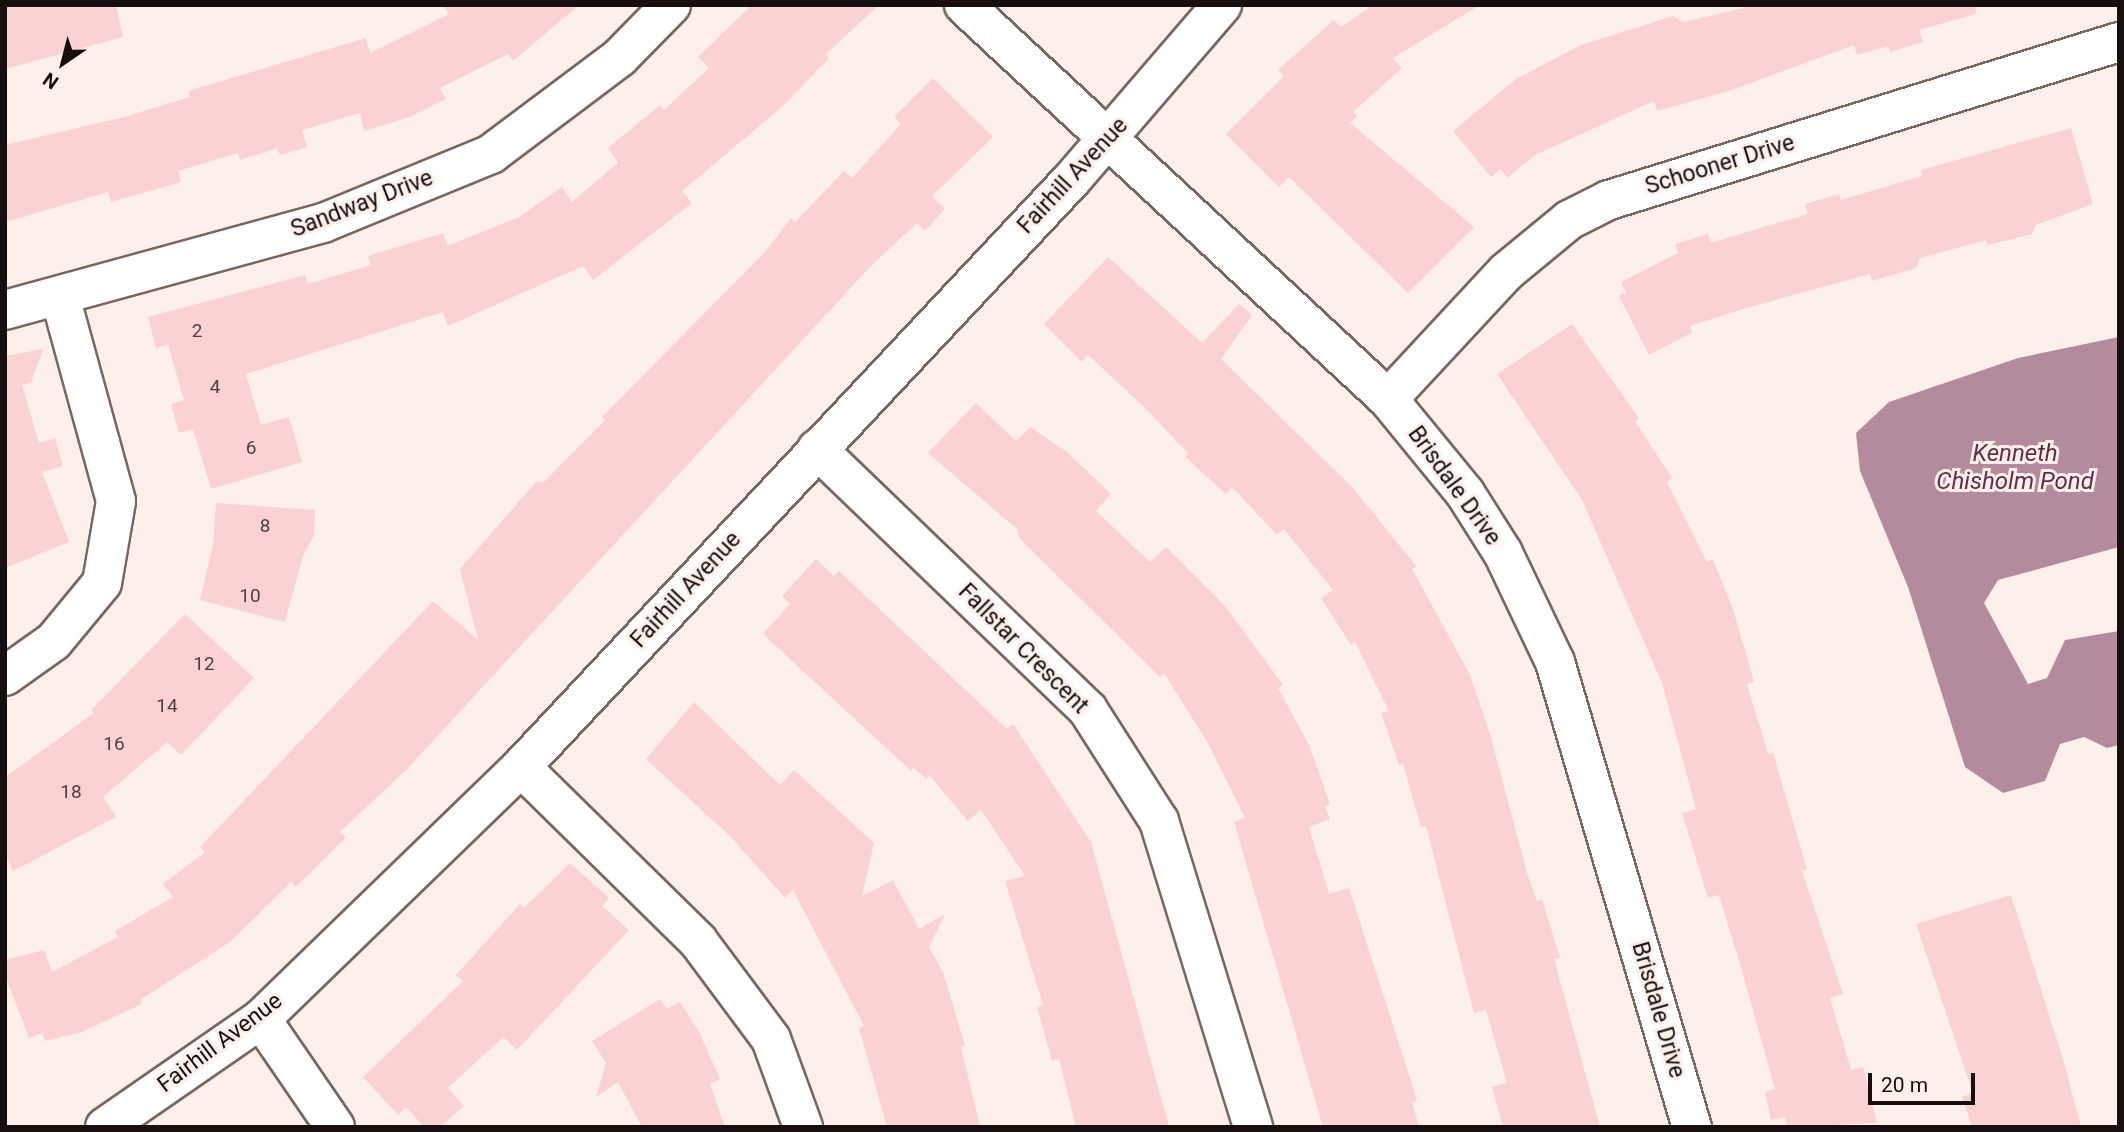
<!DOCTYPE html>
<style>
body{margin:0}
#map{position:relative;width:2124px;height:1132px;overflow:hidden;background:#fdf0eb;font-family:Roboto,sans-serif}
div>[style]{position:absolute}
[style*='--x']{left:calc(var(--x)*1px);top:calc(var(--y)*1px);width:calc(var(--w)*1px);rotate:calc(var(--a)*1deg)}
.water>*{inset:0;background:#b48a9e}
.building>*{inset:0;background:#fbd2d4}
.roads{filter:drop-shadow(2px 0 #78665f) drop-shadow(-2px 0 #78665f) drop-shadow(0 2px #78665f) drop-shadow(0 -2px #78665f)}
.minor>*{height:38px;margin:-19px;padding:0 19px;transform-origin:19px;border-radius:19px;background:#fff}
span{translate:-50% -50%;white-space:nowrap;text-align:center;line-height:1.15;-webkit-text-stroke:6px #fdf0eb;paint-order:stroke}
.number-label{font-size:19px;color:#4f403f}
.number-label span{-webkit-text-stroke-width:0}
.street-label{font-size:23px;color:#160f0d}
.water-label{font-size:24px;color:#632d4a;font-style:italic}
.frame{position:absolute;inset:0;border:7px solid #160f0d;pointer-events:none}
.north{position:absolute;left:28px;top:28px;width:70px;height:70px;-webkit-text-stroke:5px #fdf0eb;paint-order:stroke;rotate:215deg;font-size:19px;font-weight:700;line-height:28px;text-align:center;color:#160f0d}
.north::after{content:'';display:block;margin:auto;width:24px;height:32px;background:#160f0d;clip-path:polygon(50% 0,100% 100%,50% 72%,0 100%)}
.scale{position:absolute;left:1868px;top:1073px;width:107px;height:32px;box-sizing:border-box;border:4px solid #160f0d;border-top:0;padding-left:9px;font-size:21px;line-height:24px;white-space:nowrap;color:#160f0d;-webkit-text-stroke:5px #fdf0eb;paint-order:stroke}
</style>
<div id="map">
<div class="water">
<i style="clip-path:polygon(2119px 337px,2119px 547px,1998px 580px,1984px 603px,2028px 684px,2047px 678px,2065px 640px,2119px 631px,2119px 745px,2107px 748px,2084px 737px,2060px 744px,2045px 781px,2003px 793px,1965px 767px,1908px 587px,1860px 471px,1856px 433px,1889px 402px,2018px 358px)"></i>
</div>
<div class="building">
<i style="clip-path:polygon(5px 5px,116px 5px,123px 37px,5px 69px)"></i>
<i style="clip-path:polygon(443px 5px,579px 5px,513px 61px,508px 54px,440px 88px,446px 99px,410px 117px,364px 131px,360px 113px,302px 130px,307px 147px,280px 155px,277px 148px,240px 160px,238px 153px,178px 171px,181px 182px,111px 202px,108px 192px,5px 222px,5px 145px,124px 117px,190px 97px,188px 91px,366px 38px,370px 53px,449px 14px)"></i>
<i style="clip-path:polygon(752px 5px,879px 5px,826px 54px,829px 58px,783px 106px,682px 191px,692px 203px,593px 280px,583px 266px,448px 326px,443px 312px,246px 374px,261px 425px,289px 417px,302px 462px,211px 489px,193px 429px,179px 433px,171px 404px,184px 400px,168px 345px,156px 348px,148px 317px,305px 275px,308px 284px,371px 265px,368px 256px,443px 233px,447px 246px,519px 217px,562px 187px,572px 202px,618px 163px,608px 148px,660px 105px,664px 110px,709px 68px,698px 57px)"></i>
<i style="clip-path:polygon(1373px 5px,1480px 5px,1393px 58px,1402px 68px,1353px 112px,1357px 116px,1350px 123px,1474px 227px,1408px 293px,1289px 177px,1279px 187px,1226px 134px,1284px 76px,1278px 70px,1334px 20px,1341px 27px)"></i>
<i style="clip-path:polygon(1756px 5px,1975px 5px,1976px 14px,1919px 30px,1923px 42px,1890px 52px,1888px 46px,1857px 55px,1854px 45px,1729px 91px,1657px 111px,1654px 101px,1535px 155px,1507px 178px,1501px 169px,1491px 177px,1453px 131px,1516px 79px,1581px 45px,1673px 16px,1684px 22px)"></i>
<i style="clip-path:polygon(933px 78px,993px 137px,932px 196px,945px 209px,925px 231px,917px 223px,869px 268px,408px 768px,340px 832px,346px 837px,296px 887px,291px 882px,230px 942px,140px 1000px,142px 1004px,82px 1032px,45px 1041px,42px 1033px,29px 1038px,5px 975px,5px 960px,44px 950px,52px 972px,118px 937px,115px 931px,173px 897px,163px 884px,205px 852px,200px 847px,433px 601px,478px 640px,460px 569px,536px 482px,544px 482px,605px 420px,602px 417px,765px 252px,791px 218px,795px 222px,844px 171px,852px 178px,901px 124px,894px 117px)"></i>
<i style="clip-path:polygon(2071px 128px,2093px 204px,2036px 225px,2032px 234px,1988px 245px,1986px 240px,1920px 258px,1916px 268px,1872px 281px,1870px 274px,1746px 308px,1690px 326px,1693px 332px,1649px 355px,1619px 296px,1626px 293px,1621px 282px,1678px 253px,1675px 244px,1708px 234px,1710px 243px,1808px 214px,1805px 204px,1839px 194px,1841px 200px,1922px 176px,1921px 170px)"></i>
<i style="clip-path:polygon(1108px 257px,1202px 343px,1239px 304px,1252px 315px,1221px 359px,1353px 488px,1416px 566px,1412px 569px,1470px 675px,1490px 734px,1527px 873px,1537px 901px,1542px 900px,1560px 957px,1554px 959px,1600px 1127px,1503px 1127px,1492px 1087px,1507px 1083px,1486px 1010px,1474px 1013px,1426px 826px,1421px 827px,1403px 764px,1399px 765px,1381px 713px,1389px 711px,1355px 642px,1351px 645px,1321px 598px,1333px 590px,1284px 529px,1277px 535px,1232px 487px,1226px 494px,1185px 457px,1188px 453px,1143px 406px,1088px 355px,1082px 362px,1044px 324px)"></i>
<i style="clip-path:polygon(1572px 324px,1639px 418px,1635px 421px,1672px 478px,1667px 482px,1707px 562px,1713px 560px,1733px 609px,1754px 682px,1747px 684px,1768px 754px,1773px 753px,1807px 869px,1802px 871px,1843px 994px,1830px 998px,1851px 1070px,1863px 1067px,1877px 1123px,1788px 1127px,1785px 1117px,1771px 1120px,1765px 1092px,1775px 1089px,1741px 968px,1719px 895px,1708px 898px,1682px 813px,1696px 809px,1662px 683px,1582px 500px,1497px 374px)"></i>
<i style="clip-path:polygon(43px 349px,31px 382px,22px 385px,39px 443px,55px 438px,63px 466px,42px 472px,69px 542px,5px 568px,5px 356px)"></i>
<i style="clip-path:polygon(976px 403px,1016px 441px,1030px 427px,1067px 452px,1111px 494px,1096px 511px,1150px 562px,1166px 547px,1225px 606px,1283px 685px,1278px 688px,1309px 745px,1330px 804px,1325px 806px,1330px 819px,1309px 827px,1329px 894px,1349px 888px,1417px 1100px,1412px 1102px,1419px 1127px,1323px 1127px,1234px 822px,1245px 818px,1209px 745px,1164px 673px,1160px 677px,1020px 539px,1017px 529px,928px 453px)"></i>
<i style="clip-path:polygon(216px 503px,315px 510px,314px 536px,303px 556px,285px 622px,200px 600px,213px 545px)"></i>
<i style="clip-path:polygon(816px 559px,834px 576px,839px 571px,1007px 729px,1013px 724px,1091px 842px,1169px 1127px,1076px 1127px,1059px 1059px,1052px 1061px,1037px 1007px,1043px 1005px,1005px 881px,1025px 876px,981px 810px,968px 821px,929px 775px,926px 779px,914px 768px,911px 771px,763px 634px,790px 604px,782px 596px)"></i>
<i style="clip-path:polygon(185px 614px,254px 678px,181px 755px,167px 742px,103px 797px,116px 817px,13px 871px,5px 854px,5px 777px,94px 713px,91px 710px)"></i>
<i style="clip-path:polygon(694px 702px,780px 785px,794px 770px,874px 843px,862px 896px,893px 880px,919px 929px,945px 914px,929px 947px,943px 973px,965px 1045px,961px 1047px,980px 1127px,887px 1127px,859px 1028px,864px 1026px,793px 890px,785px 898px,731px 837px,646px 759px)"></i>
<i style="clip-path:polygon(570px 863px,609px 898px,602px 906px,629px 930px,517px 1050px,503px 1037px,448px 1088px,464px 1106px,440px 1127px,424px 1127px,406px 1107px,398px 1115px,363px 1077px,463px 981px,456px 975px,520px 904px,524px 908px)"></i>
<i style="clip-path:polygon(2011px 895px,2062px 1056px,2081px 1127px,1972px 1127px,1962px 1097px,1973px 1093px,1916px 924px)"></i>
<i style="clip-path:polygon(660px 999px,667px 1009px,680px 1002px,699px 1032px,720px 1079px,710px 1084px,725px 1127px,642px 1127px,618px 1082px,596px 1097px,606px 1063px,592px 1041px)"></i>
</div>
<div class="roads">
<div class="minor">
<i style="--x:964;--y:5;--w:579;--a:42.9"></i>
<i style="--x:1388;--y:399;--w:122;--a:50.7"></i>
<i style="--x:1465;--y:493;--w:71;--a:57.7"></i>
<i style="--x:1503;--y:553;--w:121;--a:64.5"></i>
<i style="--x:1555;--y:662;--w:485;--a:73.6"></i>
<i style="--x:5;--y:310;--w:330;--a:-15.3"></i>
<i style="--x:323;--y:223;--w:182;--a:-22.3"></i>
<i style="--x:491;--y:154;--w:161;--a:-36.9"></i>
<i style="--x:620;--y:57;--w:73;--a:-45.6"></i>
<i style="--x:1388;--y:399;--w:173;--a:-47.1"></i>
<i style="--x:1506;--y:272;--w:82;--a:-39.5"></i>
<i style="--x:1569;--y:220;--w:45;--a:-26.6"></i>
<i style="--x:1609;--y:200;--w:534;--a:-17.21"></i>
<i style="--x:817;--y:449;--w:376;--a:43.9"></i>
<i style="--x:1088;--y:710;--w:132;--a:57.4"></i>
<i style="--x:1159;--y:821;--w:320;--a:72.9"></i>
<i style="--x:5;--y:676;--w:60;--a:-35.5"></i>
<i style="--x:54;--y:641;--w:75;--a:-50.4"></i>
<i style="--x:102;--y:583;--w:83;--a:-80.3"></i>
<i style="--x:116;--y:501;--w:213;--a:-105.3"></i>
<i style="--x:521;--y:767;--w:248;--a:44.5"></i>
<i style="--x:698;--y:941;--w:122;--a:53.3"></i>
<i style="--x:771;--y:1039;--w:94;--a:70"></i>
<i style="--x:261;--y:1019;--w:131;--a:55.6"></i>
<i style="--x:105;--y:1127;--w:190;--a:-34.7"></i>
<i style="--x:261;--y:1019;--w:362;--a:-44.1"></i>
<i style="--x:521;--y:767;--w:809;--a:-46.85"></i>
<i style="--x:1074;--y:177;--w:227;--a:-49.3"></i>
</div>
</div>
<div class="number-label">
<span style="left:197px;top:331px">2</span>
<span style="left:215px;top:387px">4</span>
<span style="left:251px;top:448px">6</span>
<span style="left:265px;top:526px">8</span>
<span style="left:250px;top:596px">10</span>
<span style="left:204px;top:664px">12</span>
<span style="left:167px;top:706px">14</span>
<span style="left:114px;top:744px">16</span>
<span style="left:71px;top:792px">18</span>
</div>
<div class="street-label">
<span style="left:1720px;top:165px;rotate:-17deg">Schooner Drive</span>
<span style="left:1073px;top:176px;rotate:-47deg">Fairhill Avenue</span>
<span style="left:362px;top:204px;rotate:-21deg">Sandway Drive</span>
<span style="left:1454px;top:486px;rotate:54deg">Brisdale Drive</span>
<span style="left:686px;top:590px;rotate:-47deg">Fairhill Avenue</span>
<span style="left:1023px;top:649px;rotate:45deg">Fallstar Crescent</span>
<span style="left:1658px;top:1010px;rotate:74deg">Brisdale Drive</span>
<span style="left:220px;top:1043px;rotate:-37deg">Fairhill Avenue</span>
</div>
<div class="water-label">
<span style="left:2015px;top:468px">Kenneth<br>Chisholm Pond</span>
</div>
<div class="frame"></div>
<div class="north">N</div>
<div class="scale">20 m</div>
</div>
